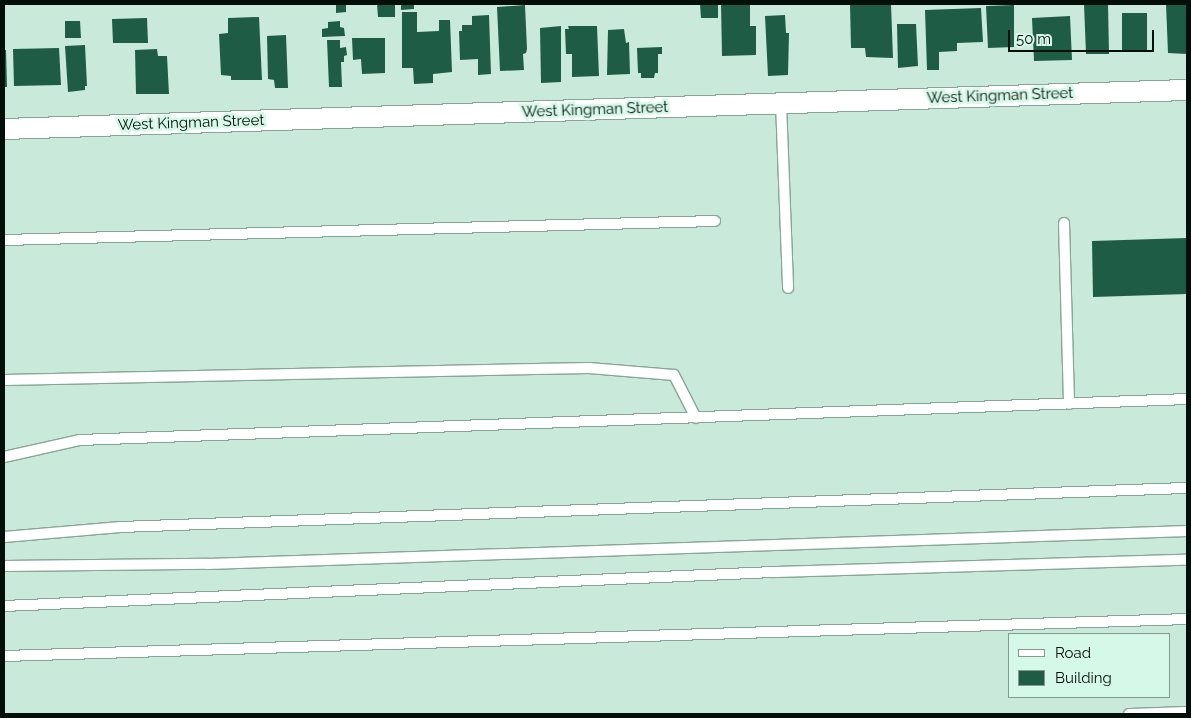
<!DOCTYPE html>
<style>
body{margin:0}
#map{position:relative;width:1191px;height:718px;overflow:hidden;background:#c9eadb;font-family:Raleway,sans-serif}
div>[style]{position:absolute}
[style*='--x']{left:calc(var(--x)*1px);top:calc(var(--y)*1px);width:calc(var(--w)*1px);rotate:calc(var(--a)*1deg)}
.building>*{inset:0;background:#1e5c45}
.roads{filter:drop-shadow(1px 0 #86a697) drop-shadow(-1px 0 #86a697) drop-shadow(0 1px #86a697) drop-shadow(0 -1px #86a697)}
.lane>*{height:10px;margin:-5px;padding:0 5px;transform-origin:5px;border-radius:5px;background:#fff}
.street>*{height:20px;margin:-10px;padding:0 10px;transform-origin:10px;border-radius:10px;background:#fff}
span{translate:-50% -50%;white-space:nowrap;text-align:center;line-height:1.15;-webkit-text-stroke:5px #d6f8e8;paint-order:stroke}
.street-label{font-size:15px;color:#050f0a}
.frame{position:absolute;inset:0;border:5px solid #050f0a;pointer-events:none}
.legend{position:absolute;left:1008px;top:633px;width:162px;height:65px;box-sizing:border-box;background:#d6f8e8;border:1px solid #829b8f;margin:0;padding:6px 9px;list-style:none;font-size:15px;color:#050f0a}
.legend li{display:flex;align-items:center;gap:10px;height:25px}
.legend b{width:25px;border:1px solid #829b8f}
.scale{position:absolute;left:1008px;top:30px;width:146px;height:22px;box-sizing:border-box;border:2px solid #050f0a;border-top:0;padding-left:6px;font-size:15px;line-height:18px;white-space:nowrap;color:#050f0a;-webkit-text-stroke:4px #d6f8e8;paint-order:stroke}
</style>
<div id="map">
<div class="building">
<i style="clip-path:polygon(336px 4px,346px 4px,346px 12px,336px 13px)"></i>
<i style="clip-path:polygon(377px 4px,395px 4px,395px 17px,378px 17px)"></i>
<i style="clip-path:polygon(401px 4px,414px 4px,414px 9px,401px 10px)"></i>
<i style="clip-path:polygon(700px 4px,718px 4px,718px 18px,701px 18px)"></i>
<i style="clip-path:polygon(721px 4px,750px 4px,750px 26px,756px 26px,756px 55px,722px 56px)"></i>
<i style="clip-path:polygon(850px 4px,891px 4px,893px 58px,866px 57px,865px 48px,851px 48px)"></i>
<i style="clip-path:polygon(1084px 4px,1108px 4px,1109px 54px,1086px 54px)"></i>
<i style="clip-path:polygon(1166px 4px,1187px 4px,1187px 54px,1168px 53px)"></i>
<i style="clip-path:polygon(525px 5px,527px 49px,526px 53px,523px 54px,524px 70px,500px 71px,497px 7px)"></i>
<i style="clip-path:polygon(1014px 5px,1014px 47px,988px 48px,986px 6px)"></i>
<i style="clip-path:polygon(981px 8px,983px 42px,957px 43px,957px 51px,939px 52px,939px 70px,927px 70px,925px 10px)"></i>
<i style="clip-path:polygon(402px 12px,417px 12px,417px 32px,439px 31px,439px 20px,450px 20px,452px 72px,433px 74px,433px 83px,414px 84px,413px 68px,402px 68px)"></i>
<i style="clip-path:polygon(1122px 13px,1147px 13px,1147px 51px,1122px 51px)"></i>
<i style="clip-path:polygon(489px 15px,491px 74px,478px 75px,478px 59px,460px 60px,459px 31px,462px 31px,462px 25px,472px 25px,472px 16px)"></i>
<i style="clip-path:polygon(785px 15px,786px 33px,789px 33px,788px 75px,768px 76px,765px 16px)"></i>
<i style="clip-path:polygon(1070px 16px,1072px 60px,1034px 61px,1032px 18px)"></i>
<i style="clip-path:polygon(259px 17px,262px 80px,231px 80px,231px 76px,221px 75px,219px 34px,228px 33px,228px 18px)"></i>
<i style="clip-path:polygon(147px 18px,148px 43px,113px 43px,112px 19px)"></i>
<i style="clip-path:polygon(65px 21px,80px 21px,81px 38px,65px 38px)"></i>
<i style="clip-path:polygon(340px 21px,340px 27px,344px 28px,345px 36px,322px 37px,322px 29px,328px 28px,328px 22px)"></i>
<i style="clip-path:polygon(897px 24px,916px 24px,918px 66px,898px 68px)"></i>
<i style="clip-path:polygon(561px 26px,561px 82px,541px 83px,540px 28px)"></i>
<i style="clip-path:polygon(568px 26px,597px 26px,599px 76px,572px 77px,572px 54px,566px 54px,565px 29px,569px 29px)"></i>
<i style="clip-path:polygon(624px 29px,626px 43px,629px 42px,630px 74px,607px 75px,608px 30px)"></i>
<i style="clip-path:polygon(286px 35px,288px 88px,275px 88px,274px 80px,268px 79px,267px 36px)"></i>
<i style="clip-path:polygon(352px 38px,385px 38px,385px 73px,362px 74px,361px 59px,353px 60px)"></i>
<i style="clip-path:polygon(327px 40px,340px 40px,340px 48px,346px 47px,347px 55px,344px 56px,344px 62px,341px 62px,342px 87px,329px 87px)"></i>
<i style="clip-path:polygon(85px 45px,87px 86px,85px 86px,85px 90px,68px 92px,65px 46px)"></i>
<i style="clip-path:polygon(662px 47px,662px 54px,658px 54px,658px 73px,655px 73px,654px 78px,641px 78px,641px 73px,638px 73px,637px 48px)"></i>
<i style="clip-path:polygon(59px 48px,61px 85px,14px 86px,13px 49px)"></i>
<i style="clip-path:polygon(157px 49px,158px 56px,167px 56px,169px 94px,136px 94px,135px 50px)"></i>
<i style="clip-path:polygon(4px 50px,6px 50px,7px 87px,4px 87px)"></i>
<i style="clip-path:polygon(1187px 238px,1187px 294px,1093px 297px,1092px 241px)"></i>
</div>
<div class="roads">
<div class="lane">
<i style="--x:781;--y:103;--w:185;--a:87.8"></i>
<i style="--x:1064;--y:223;--w:181;--a:88.4"></i>
<i style="--x:4;--y:240;--w:711;--a:-1.53"></i>
<i style="--x:4;--y:380;--w:585;--a:-1.18"></i>
<i style="--x:589;--y:368;--w:85;--a:4.7"></i>
<i style="--x:674;--y:375;--w:48;--a:62.9"></i>
<i style="--x:4;--y:457;--w:78;--a:-12.6"></i>
<i style="--x:80;--y:440;--w:1108;--a:-2.12"></i>
<i style="--x:4;--y:537;--w:117;--a:-4.9"></i>
<i style="--x:121;--y:527;--w:1067;--a:-2.1"></i>
<i style="--x:4;--y:566;--w:204;--a:-0.6"></i>
<i style="--x:208;--y:564;--w:980;--a:-1.93"></i>
<i style="--x:4;--y:606;--w:770;--a:-2.53"></i>
<i style="--x:773;--y:572;--w:414;--a:-1.7"></i>
<i style="--x:4;--y:656;--w:1184;--a:-1.79"></i>
<i style="--x:1129;--y:714;--w:58;--a:-2"></i>
</div>
<div class="street">
<i style="--x:4;--y:129;--w:1184;--a:-1.89"></i>
</div>
</div>
<div class="street-label">
<span style="left:1000px;top:96px;rotate:-2deg">West Kingman Street</span>
<span style="left:595px;top:110px;rotate:-2deg">West Kingman Street</span>
<span style="left:191px;top:123px;rotate:-2deg">West Kingman Street</span>
</div>
<div class="frame"></div>
<ul class="legend">
<li><b style="height:6px;background:#fff"></b>Road</li>
<li><b style="height:14px;background:#1e5c45"></b>Building</li>
</ul>
<div class="scale">50 m</div>
</div>
